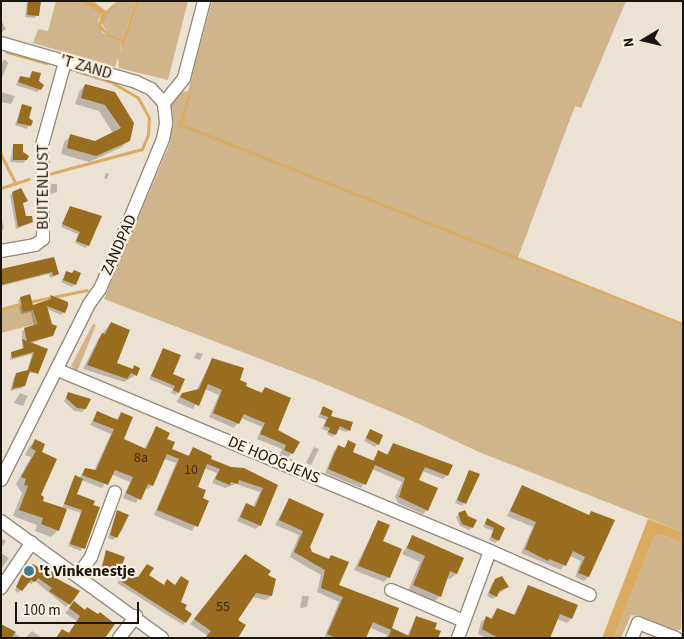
<!DOCTYPE html>
<style>
body{margin:0}
#map{position:relative;width:684px;height:639px;overflow:hidden;background:#ece2d4;font-family:"Source Sans 3",sans-serif}
div>[style]{position:absolute}
[style*='--x']{left:calc(var(--x)*1px);top:calc(var(--y)*1px);width:calc(var(--w)*1px);rotate:calc(var(--a)*1deg)}
.green>*{inset:0;background:#d0b48b}
.water>*{inset:0;background:#daab63}
.shadow>*{inset:0;background:#0003}
.stream>*{height:2.5px;margin:-1.25px;padding:0 1.25px;transform-origin:1.25px;border-radius:1.25px;background:#daab63}
.building>*{inset:0;background:#996d20}
.roads{filter:drop-shadow(1px 0 #948b7e) drop-shadow(-1px 0 #948b7e) drop-shadow(0 1px #948b7e) drop-shadow(0 -1px #948b7e)}
.minor>*{height:12px;margin:-6px;padding:0 6px;transform-origin:6px;border-radius:6px;background:#fff}
.dots>*{width:14px;height:14px;translate:-50% -50%;box-sizing:border-box;border:2px solid #faf0e1;border-radius:50%}
span{translate:-50% -50%;white-space:nowrap;text-align:center;line-height:1.15;-webkit-text-stroke:4.5px #faf0e1;paint-order:stroke}
.number-label{font-size:14px;color:#392c15}
.number-label span{-webkit-text-stroke-width:0}
.street-label{font-size:16px;color:#191611}
.poi-label{font-size:16px;color:#191611;font-weight:700}
.left{translate:0 -50%;text-align:left}
.frame{position:absolute;inset:0;border:2px solid #191611;pointer-events:none}
.north{position:absolute;left:619px;top:15px;width:50px;height:50px;-webkit-text-stroke:4px #faf0e1;paint-order:stroke;rotate:261deg;font-size:14px;font-weight:700;line-height:20px;text-align:center;color:#191611}
.north::after{content:'';display:block;margin:auto;width:18px;height:22px;background:#191611;clip-path:polygon(50% 0,100% 100%,50% 72%,0 100%)}
.scale{position:absolute;left:15px;top:602px;width:124px;height:22px;box-sizing:border-box;border:2px solid #191611;border-top:0;padding-left:6px;font-size:15px;line-height:18px;white-space:nowrap;color:#191611;-webkit-text-stroke:4px #faf0e1;paint-order:stroke}
</style>
<div id="map">
<div class="green">
<i style="clip-path:polygon(56px 1px,82px 1px,93px 6px,101px 14px,98px 21px,103px 33px,122px 42px,121px 52px,139px 1px,188px 1px,168px 80px,119px 68px,118px 58px,115px 67px,33px 43px,38px 29px,48px 31px)"></i>
<i style="clip-path:polygon(117px 1px,136px 1px,123px 39px,109px 34px,101px 23px)"></i>
<i style="clip-path:polygon(212px 1px,626px 1px,581px 108px,575px 106px,517px 260px,683px 326px,683px 532px,479px 452px,406px 418px,315px 380px,104px 299px,170px 143px,166px 141px,171px 105px,182px 92px,188px 91px)"></i>
<i style="clip-path:polygon(31px 303px,36px 324px,1px 333px,1px 310px)"></i>
<i style="clip-path:polygon(93px 324px,96px 325px,77px 372px,71px 366px)"></i>
<i style="clip-path:polygon(660px 534px,683px 543px,681px 629px,674px 632px,643px 617px,631px 615px,621px 638px,614px 638px,654px 537px)"></i>
</div>
<div class="water">
<i style="clip-path:polygon(82px 1px,93px 1px,106px 11px,117px 1px,101px 25px,109px 34px,123px 39px,136px 1px,139px 1px,122px 51px,122px 42px,108px 36px,98px 27px,101px 14px)"></i>
<i style="clip-path:polygon(648px 519px,683px 532px,683px 543px,660px 534px,654px 537px,614px 638px,602px 638px)"></i>
</div>
<div class="shadow">
<i style="clip-path:polygon(42px 1px,35px 18px,25px 17px,27px 1px)"></i>
<i style="clip-path:polygon(1px 20px,6px 29px,1px 33px)"></i>
<i style="clip-path:polygon(5px 59px,8px 63px,2px 78px,1px 63px)"></i>
<i style="clip-path:polygon(32px 72px,40px 89px,37px 92px,16px 85px,20px 77px,28px 79px)"></i>
<i style="clip-path:polygon(85px 85px,114px 93px,128px 140px,122px 147px,89px 162px,61px 154px,64px 142px,71px 135px,95px 142px,113px 133px,99px 111px,75px 104px,79px 92px)"></i>
<i style="clip-path:polygon(1px 92px,15px 96px,11px 104px,1px 102px)"></i>
<i style="clip-path:polygon(22px 105px,27px 118px,31px 120px,27px 129px,15px 125px)"></i>
<i style="clip-path:polygon(13px 146px,26px 160px,23px 163px,10px 162px)"></i>
<i style="clip-path:polygon(106px 173px,109px 174px,107px 179px,104px 178px)"></i>
<i style="clip-path:polygon(51px 184px,57px 184px,57px 192px,48px 195px)"></i>
<i style="clip-path:polygon(20px 190px,27px 201px,22px 204px,25px 218px,31px 223px,16px 229px,10px 195px)"></i>
<i style="clip-path:polygon(71px 207px,88px 245px,86px 248px,75px 243px,78px 234px,61px 227px)"></i>
<i style="clip-path:polygon(1px 217px,4px 228px,1px 231px)"></i>
<i style="clip-path:polygon(54px 258px,58px 274px,55px 276px,50px 278px,49px 274px,1px 286px,1px 272px)"></i>
<i style="clip-path:polygon(66px 273px,75px 284px,72px 287px,61px 282px)"></i>
<i style="clip-path:polygon(50px 297px,64px 312px,61px 315px,47px 309px,52px 335px,30px 344px,46px 350px,37px 373px,28px 373px,22px 388px,10px 391px,14px 377px,27px 372px,32px 354px,10px 360px,11px 353px,22px 350px,22px 331px,34px 326px,31px 312px,21px 314px,18px 300px,21px 298px,32px 307px,49px 301px)"></i>
<i style="clip-path:polygon(111px 323px,116px 363px,131px 370px,135px 367px,136px 375px,124px 382px,83px 369px,98px 339px)"></i>
<i style="clip-path:polygon(164px 349px,178px 392px,176px 395px,171px 393px,173px 389px,149px 379px)"></i>
<i style="clip-path:polygon(197px 352px,203px 354px,200px 360px,194px 358px)"></i>
<i style="clip-path:polygon(212px 360px,244px 387px,261px 392px,265px 388px,276px 430px,292px 453px,288px 457px,280px 454px,282px 449px,257px 439px,262px 427px,241px 418px,234px 428px,209px 417px,219px 395px,205px 389px,193px 409px,176px 402px,182px 394px,196px 391px)"></i>
<i style="clip-path:polygon(20px 393px,28px 396px,23px 406px,14px 403px)"></i>
<i style="clip-path:polygon(69px 394px,85px 409px,82px 412px,74px 411px,64px 401px)"></i>
<i style="clip-path:polygon(324px 408px,329px 417px,349px 430px,346px 432px,338px 429px,333px 437px,327px 434px,328px 431px,322px 429px,326px 420px,318px 417px)"></i>
<i style="clip-path:polygon(97px 413px,116px 420px,121px 414px,122px 440px,144px 449px,156px 428px,170px 449px,187px 457px,193px 449px,209px 460px,276px 486px,260px 525px,256px 529px,237px 521px,246px 504px,253px 507px,260px 492px,236px 484px,225px 488px,212px 483px,217px 473px,204px 468px,196px 487px,201px 499px,207px 502px,192px 531px,154px 515px,176px 463px,164px 459px,152px 485px,148px 489px,145px 488px,136px 503px,123px 498px,130px 482px,111px 474px,102px 488px,81px 480px,76px 495px,98px 508px,81px 551px,68px 546px,81px 513px,66px 508px,58px 530px,51px 537px,35px 531px,37px 525px,13px 516px,22px 493px,16px 484px,31px 457px,25px 455px,29px 447px,35px 441px,40px 452px,41px 502px,62px 509px,73px 479px,79px 479px,85px 469px,94px 471px,111px 434px,90px 425px)"></i>
<i style="clip-path:polygon(370px 431px,378px 444px,375px 447px,364px 441px)"></i>
<i style="clip-path:polygon(348px 442px,351px 453px,372px 461px,378px 452px,386px 455px,393px 444px,447px 475px,443px 479px,422px 471px,418px 481px,427px 510px,423px 514px,398px 503px,395px 497px,402px 482px,372px 469px,361px 488px,325px 473px,334px 451px,338px 447px,343px 449px)"></i>
<i style="clip-path:polygon(314px 447px,319px 449px,311px 465px,306px 463px)"></i>
<i style="clip-path:polygon(469px 472px,464px 503px,462px 506px,455px 503px)"></i>
<i style="clip-path:polygon(522px 486px,588px 516px,591px 512px,588px 577px,584px 581px,575px 577px,581px 561px,570px 556px,561px 570px,521px 553px,533px 527px,507px 516px)"></i>
<i style="clip-path:polygon(289px 499px,323px 514px,309px 547px,311px 552px,328px 560px,331px 556px,337px 586px,391px 629px,407px 636px,416px 618px,433px 630px,437px 638px,386px 638px,387px 635px,369px 627px,365px 638px,324px 638px,339px 602px,317px 592px,321px 575px,290px 557px,299px 535px,275px 525px)"></i>
<i style="clip-path:polygon(117px 511px,128px 515px,122px 531px,113px 540px,108px 538px)"></i>
<i style="clip-path:polygon(459px 514px,467px 517px,472px 528px,469px 530px,460px 526px,456px 517px)"></i>
<i style="clip-path:polygon(487px 519px,503px 529px,496px 543px,489px 540px,493px 531px,483px 527px)"></i>
<i style="clip-path:polygon(378px 522px,389px 577px,384px 582px,354px 570px)"></i>
<i style="clip-path:polygon(413px 536px,462px 558px,456px 574px,450px 579px,445px 578px,440px 596px,434px 602px,408px 591px,420px 562px,402px 554px)"></i>
<i style="clip-path:polygon(1px 538px,6px 541px,1px 548px)"></i>
<i style="clip-path:polygon(106px 551px,119px 568px,137px 579px,148px 575px,163px 586px,174px 586px,185px 622px,183px 625px,117px 583px,120px 579px,100px 571px)"></i>
<i style="clip-path:polygon(1px 553px,9px 558px,1px 569px)"></i>
<i style="clip-path:polygon(241px 559px,274px 579px,271px 596px,266px 600px,252px 597px,208px 636px,190px 624px)"></i>
<i style="clip-path:polygon(29px 567px,78px 592px,66px 607px,35px 581px,31px 584px,28px 582px,18px 593px,15px 590px)"></i>
<i style="clip-path:polygon(502px 577px,508px 586px,493px 599px,487px 596px,492px 583px)"></i>
<i style="clip-path:polygon(528px 587px,571px 619px,567px 623px,557px 619px,549px 638px,487px 638px,478px 634px,481px 622px,486px 618px,490px 620px,497px 609px,513px 616px)"></i>
<i style="clip-path:polygon(302px 596px,309px 596px,307px 607px,300px 608px)"></i>
<i style="clip-path:polygon(74px 603px,103px 638px,56px 638px,62px 631px,68px 634px,77px 621px,65px 613px)"></i>
<i style="clip-path:polygon(1px 625px,22px 638px,1px 638px)"></i>
<i style="clip-path:polygon(32px 631px,42px 638px,25px 638px)"></i>
</div>
<div class="stream">
<i style="--x:7;--y:52;--w:41;--a:15.4"></i>
<i style="--x:190;--y:94;--w:32;--a:108"></i>
<i style="--x:180;--y:124;--w:541;--a:21.68"></i>
<i style="--x:1;--y:154;--w:33;--a:63"></i>
<i style="--x:49;--y:174;--w:96;--a:-15"></i>
<i style="--x:142;--y:149;--w:15;--a:-67"></i>
<i style="--x:148;--y:135;--w:17;--a:-87"></i>
<i style="--x:149;--y:118;--w:23;--a:-119"></i>
<i style="--x:138;--y:98;--w:32;--a:-150"></i>
<i style="--x:110;--y:82;--w:34;--a:-163"></i>
<i style="--x:1;--y:188;--w:29;--a:-18"></i>
<i style="--x:29;--y:302;--w:59;--a:-11.7"></i>
<i style="--x:1;--y:309;--w:24;--a:-15"></i>
</div>
<div class="building">
<i style="clip-path:polygon(28px 1px,41px 1px,39px 16px,27px 15px)"></i>
<i style="clip-path:polygon(32px 71px,41px 73px,39px 81px,44px 85px,41px 90px,18px 82px,20px 76px,30px 78px)"></i>
<i style="clip-path:polygon(85px 84px,115px 92px,134px 123px,130px 141px,96px 156px,67px 148px,70px 134px,95px 141px,121px 128px,105px 105px,81px 98px)"></i>
<i style="clip-path:polygon(22px 104px,32px 107px,29px 118px,33px 121px,31px 126px,17px 123px)"></i>
<i style="clip-path:polygon(13px 144px,23px 144px,23px 152px,29px 156px,27px 160px,13px 160px)"></i>
<i style="clip-path:polygon(21px 188px,28px 201px,23px 203px,26px 216px,32px 216px,33px 222px,18px 227px,12px 192px)"></i>
<i style="clip-path:polygon(70px 206px,102px 216px,89px 246px,76px 241px,80px 232px,62px 224px)"></i>
<i style="clip-path:polygon(54px 257px,59px 274px,53px 276px,52px 272px,1px 285px,1px 269px)"></i>
<i style="clip-path:polygon(74px 270px,81px 273px,76px 285px,63px 280px,66px 271px,72px 273px)"></i>
<i style="clip-path:polygon(30px 294px,33px 305px,51px 299px,50px 295px,68px 302px,68px 306px,65px 313px,47px 306px,52px 324px,57px 326px,53px 336px,30px 342px,48px 349px,38px 374px,30px 371px,25px 386px,12px 389px,16px 373px,28px 370px,34px 352px,12px 358px,11px 352px,24px 348px,22px 339px,27px 341px,24px 328px,37px 324px,33px 310px,23px 312px,20px 297px)"></i>
<i style="clip-path:polygon(111px 322px,130px 330px,117px 363px,133px 369px,134px 365px,140px 368px,137px 376px,131px 373px,127px 379px,87px 365px,102px 333px,105px 334px)"></i>
<i style="clip-path:polygon(163px 348px,181px 355px,173px 374px,185px 379px,179px 393px,173px 390px,175px 386px,151px 376px)"></i>
<i style="clip-path:polygon(212px 358px,244px 368px,240px 380px,247px 383px,246px 386px,262px 393px,265px 387px,291px 398px,278px 430px,300px 442px,293px 454px,284px 450px,286px 445px,260px 434px,265px 423px,244px 414px,239px 424px,213px 413px,222px 390px,208px 384px,199px 406px,180px 397px,182px 393px,199px 389px)"></i>
<i style="clip-path:polygon(68px 392px,91px 399px,86px 409px,77px 408px,66px 398px)"></i>
<i style="clip-path:polygon(323px 406px,333px 411px,331px 416px,353px 422px,350px 431px,340px 426px,336px 435px,328px 432px,330px 428px,324px 426px,328px 417px,320px 414px)"></i>
<i style="clip-path:polygon(97px 411px,118px 420px,121px 412px,133px 417px,124px 439px,146px 449px,156px 426px,170px 433px,167px 439px,175px 442px,172px 449px,189px 456px,193px 447px,212px 456px,211px 459px,231px 467px,244px 468px,278px 485px,261px 526px,240px 517px,246px 503px,255px 507px,263px 488px,239px 480px,238px 484px,231px 482px,230px 485px,215px 479px,220px 469px,207px 464px,198px 487px,206px 490px,203px 498px,209px 501px,198px 527px,157px 510px,179px 459px,167px 454px,153px 486px,148px 484px,141px 500px,126px 493px,133px 477px,115px 470px,108px 485px,82px 475px,85px 468px,96px 470px,114px 429px,93px 421px)"></i>
<i style="clip-path:polygon(370px 429px,383px 435px,379px 445px,366px 438px)"></i>
<i style="clip-path:polygon(35px 439px,45px 444px,42px 452px,57px 459px,41px 495px,44px 497px,43px 501px,67px 509px,59px 531px,41px 524px,43px 518px,19px 510px,28px 486px,24px 485px,26px 479px,21px 477px,36px 451px,31px 448px)"></i>
<i style="clip-path:polygon(348px 440px,356px 444px,353px 452px,374px 461px,378px 450px,388px 455px,393px 443px,453px 465px,448px 476px,425px 467px,419px 480px,438px 488px,428px 511px,399px 497px,405px 478px,375px 465px,366px 485px,328px 469px,338px 445px,345px 448px)"></i>
<i style="clip-path:polygon(469px 470px,480px 474px,466px 504px,457px 500px)"></i>
<i style="clip-path:polygon(75px 475px,83px 479px,77px 494px,95px 501px,93px 505px,100px 507px,85px 549px,70px 544px,82px 510px,64px 504px)"></i>
<i style="clip-path:polygon(522px 485px,589px 515px,591px 511px,615px 520px,589px 577px,578px 573px,585px 557px,573px 551px,566px 566px,549px 559px,548px 561px,525px 549px,536px 522px,510px 511px)"></i>
<i style="clip-path:polygon(289px 498px,324px 514px,310px 547px,312px 552px,329px 559px,331px 555px,349px 562px,339px 585px,399px 608px,392px 628px,409px 636px,416px 616px,437px 623px,435px 629px,441px 631px,438px 638px,388px 638px,391px 630px,373px 622px,366px 638px,336px 638px,327px 634px,343px 597px,321px 588px,325px 570px,294px 552px,303px 531px,279px 520px)"></i>
<i style="clip-path:polygon(117px 510px,129px 515px,117px 538px,110px 535px)"></i>
<i style="clip-path:polygon(465px 510px,468px 516px,477px 520px,473px 528px,462px 524px,458px 513px)"></i>
<i style="clip-path:polygon(487px 518px,505px 528px,499px 541px,491px 537px,494px 528px,485px 524px)"></i>
<i style="clip-path:polygon(378px 520px,390px 525px,383px 541px,402px 549px,390px 578px,358px 566px)"></i>
<i style="clip-path:polygon(412px 535px,464px 558px,457px 574px,450px 571px,441px 597px,413px 585px,425px 556px,407px 548px)"></i>
<i style="clip-path:polygon(106px 550px,125px 557px,121px 568px,131px 575px,138px 577px,147px 564px,154px 568px,149px 575px,164px 585px,167px 579px,175px 585px,181px 576px,189px 581px,181px 602px,187px 605px,185px 609px,192px 614px,186px 623px,119px 580px,122px 576px,102px 568px)"></i>
<i style="clip-path:polygon(245px 554px,271px 571px,268px 575px,276px 579px,272px 596px,256px 593px,238px 620px,246px 625px,238px 638px,205px 638px,211px 631px,194px 619px)"></i>
<i style="clip-path:polygon(33px 564px,45px 572px,48px 568px,56px 574px,54px 577px,80px 591px,70px 605px,49px 591px,52px 588px,38px 578px,35px 582px,31px 580px,22px 591px,16px 587px,21px 576px)"></i>
<i style="clip-path:polygon(502px 576px,509px 587px,499px 591px,497px 597px,489px 593px,495px 579px)"></i>
<i style="clip-path:polygon(528px 585px,578px 605px,572px 619px,560px 614px,550px 638px,498px 638px,482px 629px,486px 616px,492px 619px,497px 608px,515px 615px)"></i>
<i style="clip-path:polygon(74px 601px,85px 610px,87px 607px,98px 614px,100px 612px,115px 624px,105px 638px,56px 638px,62px 629px,69px 633px,80px 616px,69px 608px)"></i>
<i style="clip-path:polygon(1px 624px,16px 632px,11px 638px,1px 638px)"></i>
</div>
<div class="roads">
<div class="minor">
<i style="--x:1;--y:43;--w:141;--a:16.1"></i>
<i style="--x:136;--y:82;--w:17;--a:25"></i>
<i style="--x:151;--y:89;--w:19;--a:47"></i>
<i style="--x:1;--y:251;--w:35;--a:-10"></i>
<i style="--x:35;--y:245;--w:10;--a:-37"></i>
<i style="--x:43;--y:239;--w:94;--a:-90.6"></i>
<i style="--x:42;--y:145;--w:86;--a:-74.5"></i>
<i style="--x:58;--y:370;--w:468;--a:22.7"></i>
<i style="--x:490;--y:551;--w:93;--a:110.2"></i>
<i style="--x:1;--y:480;--w:197;--a:-63.4"></i>
<i style="--x:89;--y:304;--w:19;--a:-54"></i>
<i style="--x:100;--y:289;--w:56;--a:-66.7"></i>
<i style="--x:122;--y:238;--w:107;--a:-67.5"></i>
<i style="--x:163;--y:139;--w:16;--a:-79"></i>
<i style="--x:166;--y:123;--w:20;--a:-96"></i>
<i style="--x:164;--y:103;--w:32;--a:-51"></i>
<i style="--x:184;--y:78;--w:80;--a:-75.4"></i>
<i style="--x:1;--y:521;--w:199;--a:36"></i>
<i style="--x:490;--y:551;--w:109;--a:23.7"></i>
<i style="--x:78;--y:575;--w:22;--a:-54"></i>
<i style="--x:91;--y:557;--w:69;--a:-69.7"></i>
<i style="--x:1;--y:588;--w:55;--a:-56"></i>
<i style="--x:391;--y:590;--w:79;--a:23"></i>
<i style="--x:119;--y:638;--w:28;--a:-52"></i>
<i style="--x:632;--y:638;--w:16;--a:-68"></i>
<i style="--x:638;--y:623;--w:41;--a:21.5"></i>
</div>
</div>
<div class="dots">
<i style="left:29px;top:571px;background:#417c94"></i>
</div>
<div class="number-label">
<span style="left:141px;top:458px">8a</span>
<span style="left:191px;top:470px">10</span>
<span style="left:223px;top:607px">55</span>
</div>
<div class="street-label">
<span style="left:86px;top:67px;rotate:16deg">'T ZAND</span>
<span style="left:43px;top:187px;rotate:-90deg">BUITENLUST</span>
<span style="left:119px;top:245px;rotate:-66deg">ZANDPAD</span>
<span style="left:274px;top:460px;rotate:23deg">DE HOOGJENS</span>
</div>
<div class="poi-label">
<span class="left" style="left:39px;top:571px">'t Vinkenestje</span>
</div>
<div class="frame"></div>
<div class="north">N</div>
<div class="scale">100 m</div>
</div>
